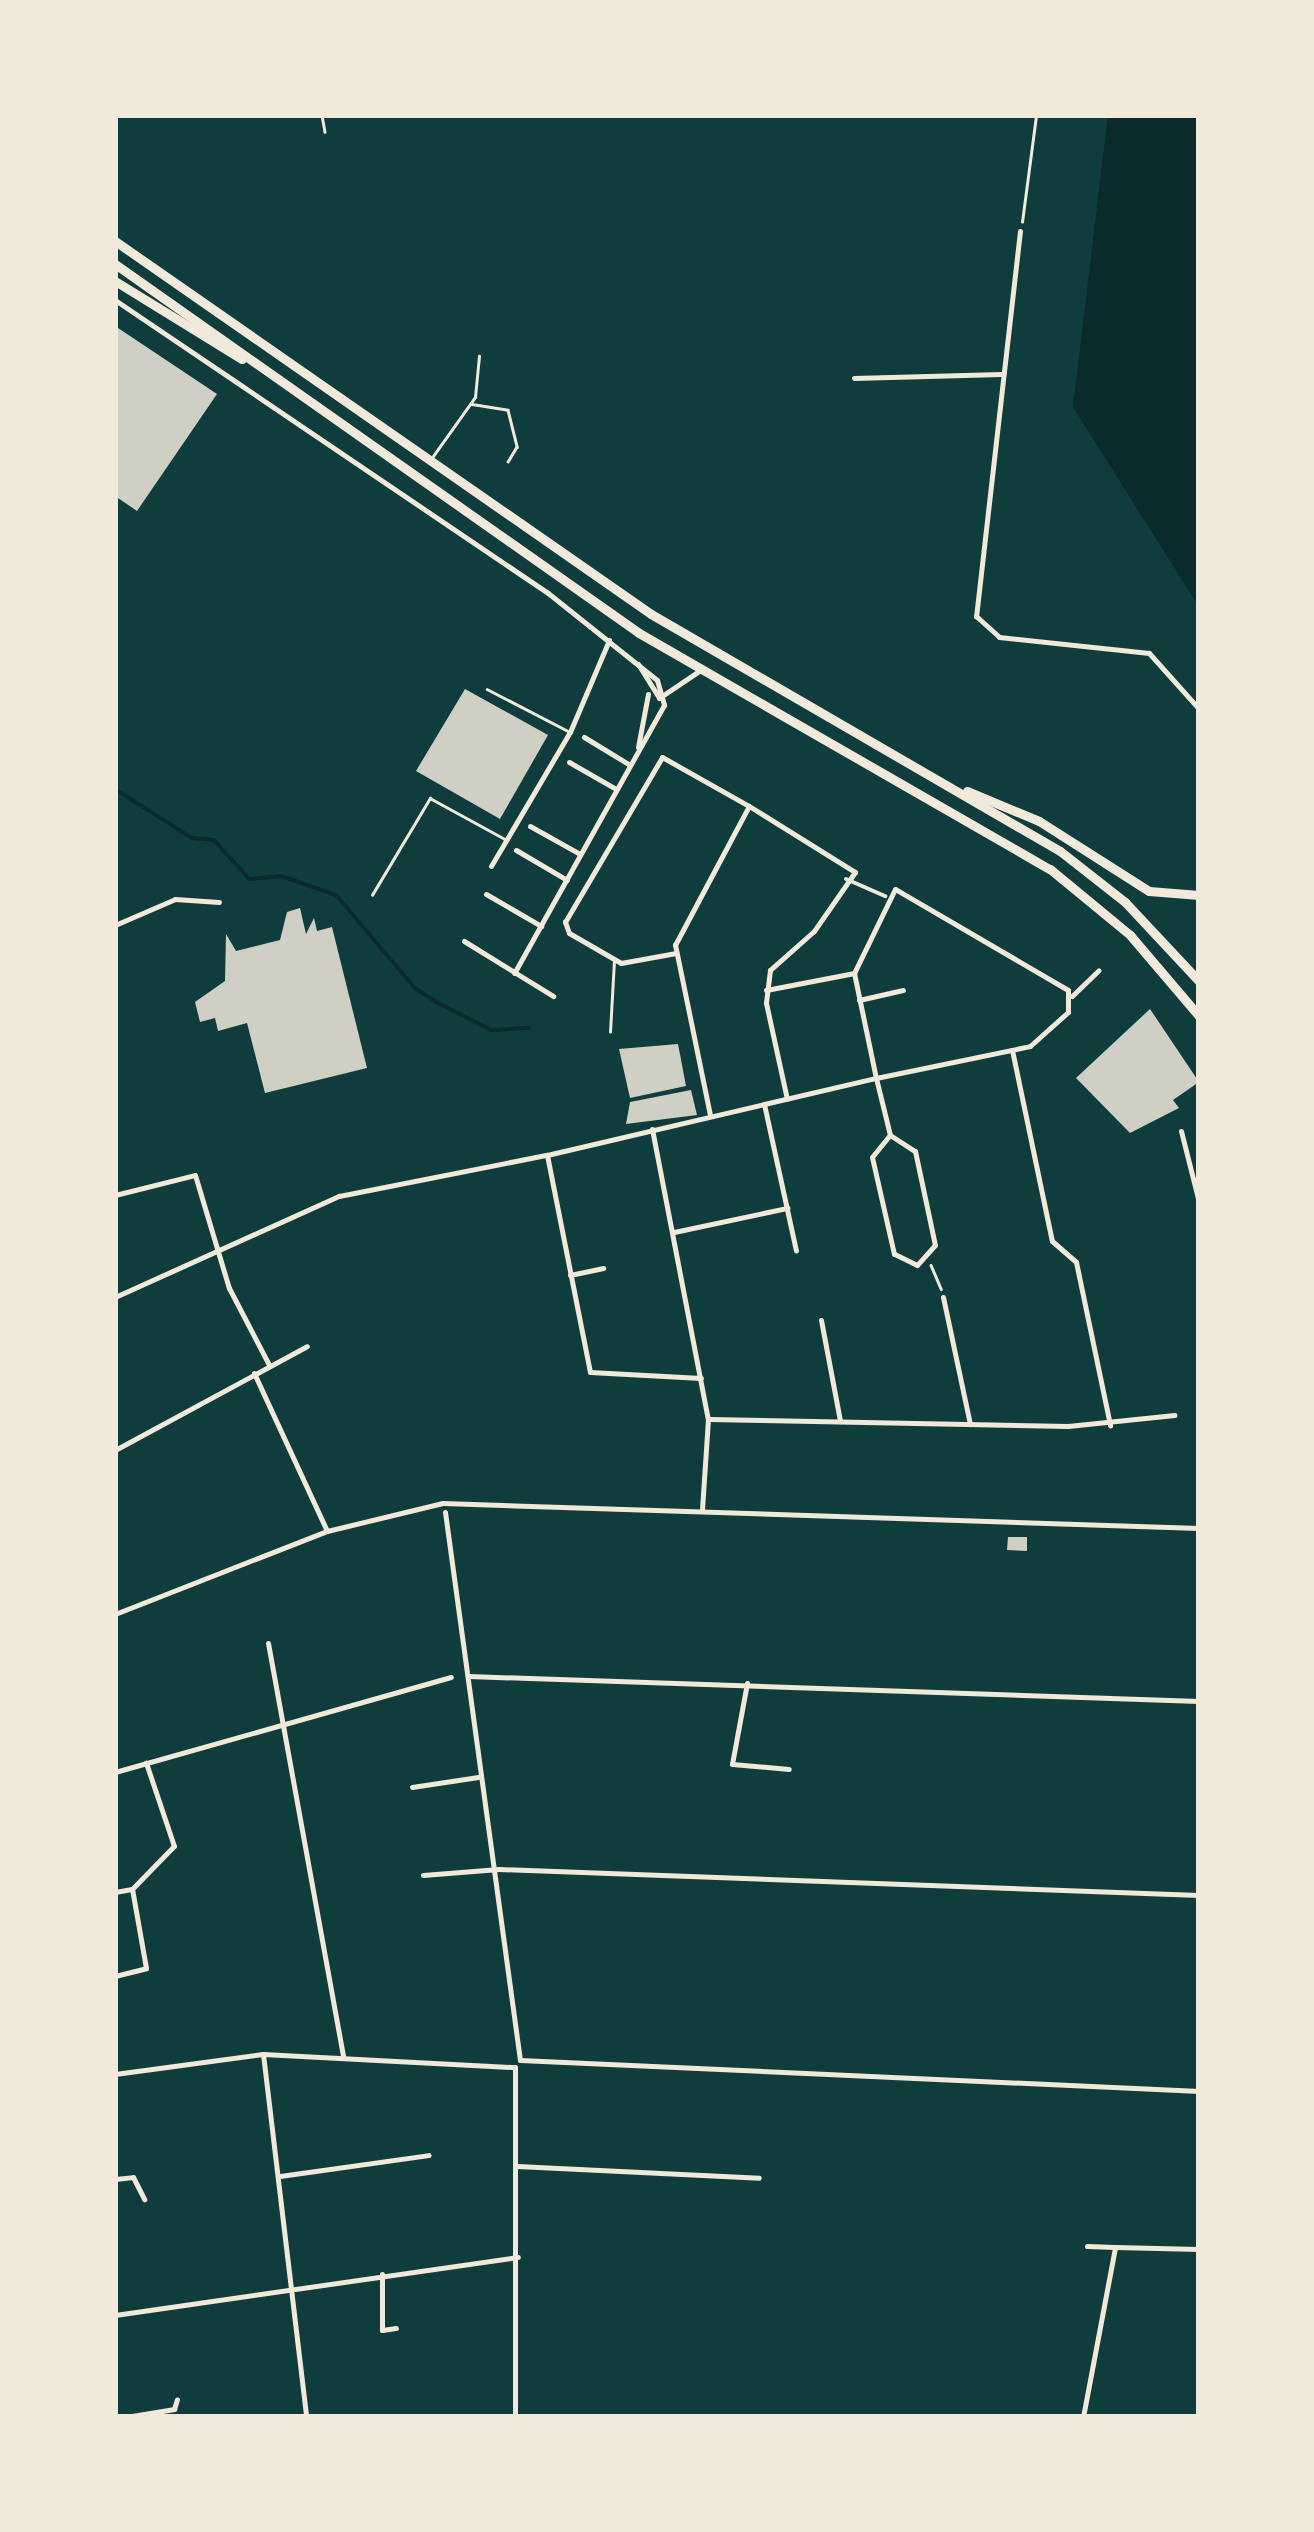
<!DOCTYPE html>
<style>
body{margin:0}
#map{position:relative;width:1314px;height:2532px;overflow:hidden;background:#0f3d3e;font-family:"DejaVu Sans",sans-serif}
div>[style]{position:absolute}
[style*='--x']{left:calc(var(--x)*1px);top:calc(var(--y)*1px);width:calc(var(--w)*1px);rotate:calc(var(--a)*1deg)}
.water>*{inset:0;background:#0a2a2b}
.stream>*{height:4px;margin:-2px;padding:0 2px;transform-origin:2px;border-radius:2px;background:#0a2a2b}
.building>*{inset:0;background:#cfcfc3}
.path>*{height:2.5px;margin:-1.25px;padding:0 1.25px;transform-origin:1.25px;border-radius:1.25px;background:#f1e9da}
.service>*{height:2.5px;margin:-1.25px;padding:0 1.25px;transform-origin:1.25px;border-radius:1.25px;background:#f1e9da}
.pedestrian>*{height:4px;margin:-2px;padding:0 2px;transform-origin:2px;border-radius:2px;background:#f1e9da}
.minor>*{height:5px;margin:-2.5px;padding:0 2.5px;transform-origin:2.5px;border-radius:2.5px;background:#f1e9da}
.trunk>*{height:9px;margin:-4.5px;padding:0 4.5px;transform-origin:4.5px;border-radius:4.5px;background:#f1e9da}
span{translate:-50% -50%;white-space:nowrap;text-align:center;line-height:1.15;-webkit-text-stroke:10px #f1e9da;paint-order:stroke}
.frame{position:absolute;inset:0;border:118px solid #f1e9da;pointer-events:none}
</style>
<div id="map">
<div class="water">
<i style="clip-path:polygon(1108px 115px,1199px 115px,1199px 607px,1073px 407px)"></i>
</div>
<div class="stream">
<i style="--x:115;--y:789;--w:91;--a:32.5"></i>
<i style="--x:192;--y:838;--w:22;--a:5"></i>
<i style="--x:214;--y:840;--w:52;--a:48.1"></i>
<i style="--x:249;--y:879;--w:32;--a:-5"></i>
<i style="--x:281;--y:876;--w:58;--a:19.1"></i>
<i style="--x:336;--y:895;--w:122;--a:49.7"></i>
<i style="--x:415;--y:988;--w:30;--a:33"></i>
<i style="--x:440;--y:1004;--w:57;--a:27"></i>
<i style="--x:491;--y:1030;--w:38;--a:-3"></i>
</div>
<div class="building">
<i style="clip-path:polygon(115px 326px,217px 394px,137px 511px,115px 496px)"></i>
<i style="clip-path:polygon(465px 689px,548px 735px,500px 819px,416px 771px)"></i>
<i style="clip-path:polygon(300px 908px,306px 934px,314px 918px,317px 931px,332px 927px,367px 1068px,265px 1093px,247px 1023px,218px 1031px,215px 1018px,200px 1022px,195px 1002px,225px 981px,226px 934px,236px 951px,280px 940px,287px 912px)"></i>
<i style="clip-path:polygon(1150px 1009px,1199px 1082px,1173px 1100px,1179px 1108px,1130px 1133px,1076px 1078px)"></i>
<i style="clip-path:polygon(678px 1044px,686px 1086px,630px 1098px,619px 1049px)"></i>
<i style="clip-path:polygon(691px 1090px,697px 1115px,626px 1124px,630px 1102px)"></i>
<i style="clip-path:polygon(1008px 1537px,1027px 1537px,1027px 1551px,1007px 1550px)"></i>
</div>
<div class="path">
<i style="--x:322;--y:115;--w:17;--a:80"></i>
<i style="--x:1022;--y:222;--w:108;--a:-82.5"></i>
<i style="--x:931;--y:1265;--w:26;--a:67"></i>
</div>
<div class="service">
<i style="--x:472;--y:404;--w:36;--a:9"></i>
<i style="--x:508;--y:410;--w:38;--a:76"></i>
<i style="--x:517;--y:447;--w:17;--a:121"></i>
<i style="--x:431;--y:459;--w:76;--a:-54.6"></i>
<i style="--x:475;--y:397;--w:41;--a:-84.4"></i>
<i style="--x:487;--y:689;--w:93;--a:27.4"></i>
<i style="--x:372;--y:895;--w:113;--a:-59.1"></i>
<i style="--x:430;--y:798;--w:85;--a:28.7"></i>
<i style="--x:610;--y:1032;--w:72;--a:-86.8"></i>
</div>
<div class="pedestrian">
<i style="--x:846;--y:879;--w:43;--a:23.6"></i>
</div>
<div class="minor">
<i style="--x:1020;--y:231;--w:388;--a:96.5"></i>
<i style="--x:976;--y:616;--w:31;--a:42"></i>
<i style="--x:999;--y:637;--w:151;--a:6.1"></i>
<i style="--x:1149;--y:653;--w:75;--a:48.2"></i>
<i style="--x:115;--y:300;--w:523;--a:34.09"></i>
<i style="--x:548;--y:593;--w:139;--a:38.6"></i>
<i style="--x:657;--y:680;--w:26;--a:74"></i>
<i style="--x:664;--y:705;--w:307;--a:119.2"></i>
<i style="--x:854;--y:378;--w:147;--a:-1.6"></i>
<i style="--x:638;--y:664;--w:40;--a:58"></i>
<i style="--x:659;--y:698;--w:48;--a:-34"></i>
<i style="--x:584;--y:737;--w:54;--a:31.3"></i>
<i style="--x:638;--y:747;--w:54;--a:-79.3"></i>
<i style="--x:569;--y:762;--w:54;--a:29.9"></i>
<i style="--x:530;--y:826;--w:57;--a:29.2"></i>
<i style="--x:516;--y:850;--w:59;--a:30.5"></i>
<i style="--x:491;--y:866;--w:156;--a:-59.5"></i>
<i style="--x:570;--y:732;--w:100;--a:-67"></i>
<i style="--x:486;--y:894;--w:64;--a:30.2"></i>
<i style="--x:115;--y:925;--w:65;--a:-23.4"></i>
<i style="--x:175;--y:899;--w:44;--a:3.9"></i>
<i style="--x:464;--y:941;--w:105;--a:31.7"></i>
<i style="--x:676;--y:953;--w:56;--a:169.7"></i>
<i style="--x:621;--y:963;--w:60;--a:-150"></i>
<i style="--x:569;--y:933;--w:12;--a:-110"></i>
<i style="--x:565;--y:922;--w:191;--a:-59.5"></i>
<i style="--x:662;--y:757;--w:100;--a:29.4"></i>
<i style="--x:766;--y:990;--w:90;--a:-10.9"></i>
<i style="--x:1072;--y:996;--w:37;--a:-44"></i>
<i style="--x:859;--y:1000;--w:45;--a:-12.8"></i>
<i style="--x:1012;--y:1050;--w:195;--a:78.2"></i>
<i style="--x:1052;--y:1241;--w:32;--a:41"></i>
<i style="--x:1076;--y:1262;--w:167;--a:78.2"></i>
<i style="--x:764;--y:1104;--w:150;--a:77.7"></i>
<i style="--x:710;--y:1115;--w:174;--a:-101.6"></i>
<i style="--x:675;--y:945;--w:157;--a:-62"></i>
<i style="--x:749;--y:806;--w:125;--a:31.9"></i>
<i style="--x:855;--y:872;--w:72;--a:124.8"></i>
<i style="--x:814;--y:931;--w:59;--a:138.4"></i>
<i style="--x:770;--y:970;--w:33;--a:97"></i>
<i style="--x:766;--y:1003;--w:98;--a:77.7"></i>
<i style="--x:652;--y:1129;--w:295;--a:79.1"></i>
<i style="--x:708;--y:1419;--w:91;--a:93.8"></i>
<i style="--x:1181;--y:1131;--w:73;--a:75.8"></i>
<i style="--x:890;--y:1135;--w:30;--a:33"></i>
<i style="--x:915;--y:1151;--w:96;--a:78"></i>
<i style="--x:935;--y:1245;--w:27;--a:132"></i>
<i style="--x:917;--y:1265;--w:25;--a:-154"></i>
<i style="--x:894;--y:1254;--w:99;--a:-102.8"></i>
<i style="--x:872;--y:1157;--w:28;--a:-51"></i>
<i style="--x:547;--y:1155;--w:221;--a:78.8"></i>
<i style="--x:590;--y:1372;--w:111;--a:3.1"></i>
<i style="--x:115;--y:1195;--w:82;--a:-14"></i>
<i style="--x:195;--y:1175;--w:118;--a:73.3"></i>
<i style="--x:229;--y:1288;--w:87;--a:62.5"></i>
<i style="--x:674;--y:1232;--w:116;--a:-12"></i>
<i style="--x:570;--y:1275;--w:34;--a:-12"></i>
<i style="--x:115;--y:1297;--w:246;--a:-24.3"></i>
<i style="--x:339;--y:1196;--w:212;--a:-11.2"></i>
<i style="--x:547;--y:1155;--w:338;--a:-13.2"></i>
<i style="--x:876;--y:1078;--w:157;--a:-11.7"></i>
<i style="--x:1030;--y:1046;--w:51;--a:-41.8"></i>
<i style="--x:1068;--y:1012;--w:22;--a:-90"></i>
<i style="--x:1068;--y:990;--w:200;--a:-149.7"></i>
<i style="--x:895;--y:889;--w:93;--a:116"></i>
<i style="--x:854;--y:973;--w:107;--a:78.2"></i>
<i style="--x:876;--y:1078;--w:59;--a:76.2"></i>
<i style="--x:943;--y:1297;--w:130;--a:78"></i>
<i style="--x:821;--y:1320;--w:103;--a:79.3"></i>
<i style="--x:254;--y:1373;--w:174;--a:65.2"></i>
<i style="--x:708;--y:1419;--w:360;--a:1.1"></i>
<i style="--x:1068;--y:1426;--w:107;--a:-5.9"></i>
<i style="--x:115;--y:1450;--w:218;--a:-28.4"></i>
<i style="--x:445;--y:1512;--w:553;--a:82.21"></i>
<i style="--x:520;--y:2060;--w:680;--a:2.61"></i>
<i style="--x:115;--y:1614;--w:228;--a:-21.4"></i>
<i style="--x:327;--y:1531;--w:119;--a:-13.6"></i>
<i style="--x:443;--y:1503;--w:756;--a:1.89"></i>
<i style="--x:268;--y:1643;--w:421;--a:79.7"></i>
<i style="--x:468;--y:1676;--w:731;--a:1.96"></i>
<i style="--x:747;--y:1683;--w:82;--a:100.5"></i>
<i style="--x:732;--y:1764;--w:57;--a:5"></i>
<i style="--x:115;--y:1772;--w:349;--a:-15.8"></i>
<i style="--x:412;--y:1787;--w:67;--a:-8.6"></i>
<i style="--x:423;--y:1875;--w:76;--a:-4.5"></i>
<i style="--x:499;--y:1869;--w:700;--a:2.13"></i>
<i style="--x:115;--y:1892;--w:17;--a:-10"></i>
<i style="--x:115;--y:1976;--w:32;--a:-14"></i>
<i style="--x:146;--y:1968;--w:80;--a:-100"></i>
<i style="--x:132;--y:1889;--w:60;--a:-45.7"></i>
<i style="--x:174;--y:1846;--w:88;--a:-108.6"></i>
<i style="--x:263;--y:2054;--w:366;--a:83.2"></i>
<i style="--x:115;--y:2074;--w:149;--a:-7.7"></i>
<i style="--x:263;--y:2054;--w:252;--a:3"></i>
<i style="--x:515;--y:2067;--w:350;--a:90"></i>
<i style="--x:517;--y:2166;--w:242;--a:2.8"></i>
<i style="--x:280;--y:2176;--w:150;--a:-8"></i>
<i style="--x:115;--y:2179;--w:18;--a:-6"></i>
<i style="--x:133;--y:2177;--w:25;--a:63"></i>
<i style="--x:1087;--y:2246;--w:28;--a:2"></i>
<i style="--x:382;--y:2274;--w:56;--a:90"></i>
<i style="--x:382;--y:2330;--w:14;--a:-8"></i>
<i style="--x:115;--y:2315;--w:407;--a:-8.2"></i>
<i style="--x:126;--y:2417;--w:49;--a:-9.5"></i>
<i style="--x:174;--y:2409;--w:10;--a:-73"></i>
<i style="--x:1083;--y:2417;--w:173;--a:-79.3"></i>
<i style="--x:1115;--y:2247;--w:84;--a:1.4"></i>
</div>
<div class="trunk">
<i style="--x:115;--y:241;--w:653;--a:34.83"></i>
<i style="--x:651;--y:614;--w:473;--a:30.1"></i>
<i style="--x:1060;--y:851;--w:83;--a:38.1"></i>
<i style="--x:1125;--y:902;--w:108;--a:46.9"></i>
<i style="--x:115;--y:264;--w:641;--a:35.15"></i>
<i style="--x:639;--y:633;--w:474;--a:29.9"></i>
<i style="--x:1050;--y:869;--w:104;--a:39.5"></i>
<i style="--x:1130;--y:935;--w:106;--a:49.6"></i>
<i style="--x:115;--y:281;--w:149;--a:31.6"></i>
<i style="--x:967;--y:791;--w:78;--a:22.6"></i>
<i style="--x:1039;--y:821;--w:130;--a:32.5"></i>
<i style="--x:1149;--y:891;--w:50;--a:4.6"></i>
</div>
<div class="frame"></div>
</div>
